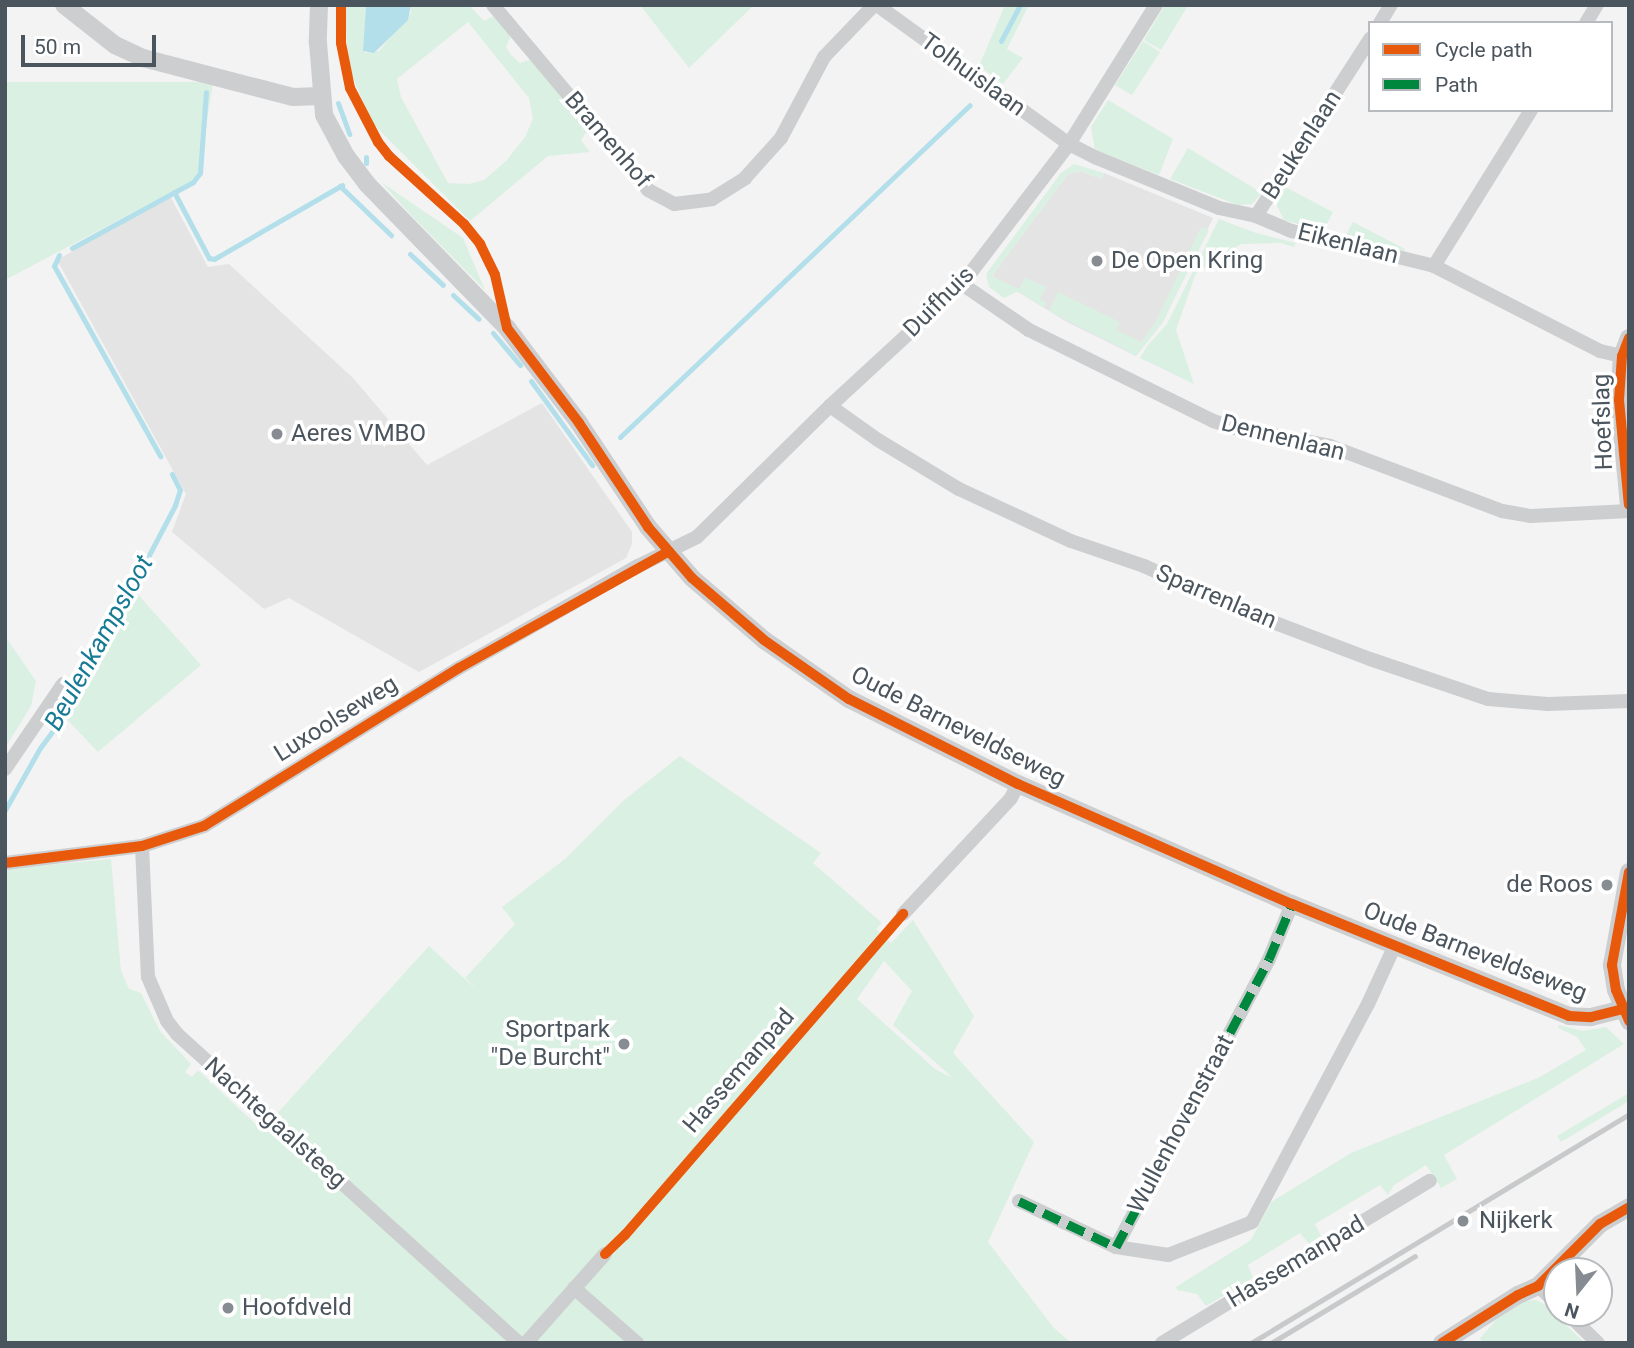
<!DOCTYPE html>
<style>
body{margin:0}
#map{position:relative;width:1634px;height:1348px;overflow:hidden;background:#f3f3f3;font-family:Roboto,sans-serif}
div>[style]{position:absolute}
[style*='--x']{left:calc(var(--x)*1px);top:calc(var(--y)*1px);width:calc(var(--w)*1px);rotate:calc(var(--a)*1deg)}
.education>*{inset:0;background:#e5e4e4}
.green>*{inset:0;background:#daf0e2}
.water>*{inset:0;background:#b3dfea}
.stream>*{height:5px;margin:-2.5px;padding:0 2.5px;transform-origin:2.5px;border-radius:2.5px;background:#b3dfea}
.minor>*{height:14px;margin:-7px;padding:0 7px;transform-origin:7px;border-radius:7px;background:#cdced0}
.tertiary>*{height:18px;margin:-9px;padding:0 9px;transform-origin:9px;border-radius:9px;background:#cdced0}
.rail>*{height:5px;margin:-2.5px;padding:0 2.5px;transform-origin:2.5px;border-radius:2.5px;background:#c8c9ca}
.quiet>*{height:9px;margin-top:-4.5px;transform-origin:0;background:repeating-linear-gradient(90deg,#00873e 0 18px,transparent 0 27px)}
.cycleway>*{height:10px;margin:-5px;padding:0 5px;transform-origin:5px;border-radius:5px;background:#e8590c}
.dots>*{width:19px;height:19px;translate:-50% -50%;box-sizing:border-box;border:4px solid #fff;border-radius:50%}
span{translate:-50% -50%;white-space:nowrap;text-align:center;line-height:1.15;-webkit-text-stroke:7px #fff;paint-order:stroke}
.street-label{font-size:24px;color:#4b555e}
.poi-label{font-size:24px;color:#4b555e}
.left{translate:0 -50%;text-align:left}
.right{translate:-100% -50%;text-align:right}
.water-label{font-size:26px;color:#187b95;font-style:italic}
.frame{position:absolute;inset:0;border:7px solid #4b555e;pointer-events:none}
.legend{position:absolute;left:1368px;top:21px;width:245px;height:91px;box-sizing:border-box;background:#fff;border:2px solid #b7bbbf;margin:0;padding:9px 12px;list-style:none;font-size:21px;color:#4b555e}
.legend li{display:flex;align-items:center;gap:14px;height:35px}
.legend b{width:35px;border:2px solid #b7bbbf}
.north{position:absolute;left:1543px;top:1257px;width:70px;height:70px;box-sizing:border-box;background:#fff;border:2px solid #b7bbbf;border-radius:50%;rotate:198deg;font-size:19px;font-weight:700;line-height:28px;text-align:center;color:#4b555e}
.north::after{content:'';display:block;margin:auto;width:24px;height:32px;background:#868c92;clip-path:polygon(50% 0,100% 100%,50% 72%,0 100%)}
.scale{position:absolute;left:21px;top:35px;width:135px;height:32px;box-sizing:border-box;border:4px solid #4b555e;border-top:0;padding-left:9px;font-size:21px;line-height:24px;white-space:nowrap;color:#4b555e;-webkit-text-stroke:5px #fff;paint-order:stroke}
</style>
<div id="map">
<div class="education">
<i style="clip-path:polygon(1081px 171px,1101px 179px,1104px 173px,1213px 218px,1163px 322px,1136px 356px,1067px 322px,992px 276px,1068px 174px)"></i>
<i style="clip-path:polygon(170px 196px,208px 267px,229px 264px,353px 378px,427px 465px,542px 403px,632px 532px,632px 544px,626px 558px,419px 672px,289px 598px,264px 609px,172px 532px,186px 494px,57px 260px)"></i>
</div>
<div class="green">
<i style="clip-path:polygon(evenodd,344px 5px,366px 5px,363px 51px,366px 53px,379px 51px,411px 13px,411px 5px,469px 5px,484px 21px,493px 16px,511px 36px,506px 47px,511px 55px,520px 63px,532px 59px,586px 126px,587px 131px,581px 140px,590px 152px,548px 156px,470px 221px,370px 121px,349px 66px,344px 5px,468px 22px,529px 98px,533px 119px,525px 137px,506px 161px,484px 180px,469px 184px,448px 183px,401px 97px,397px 79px,468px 22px)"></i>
<i style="clip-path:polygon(640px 5px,754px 5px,689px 68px)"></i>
<i style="clip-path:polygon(1005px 5px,1029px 5px,1007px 49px,1023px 58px,1003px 84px,979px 66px)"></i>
<i style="clip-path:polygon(1165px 5px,1187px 7px,1161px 50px,1144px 40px)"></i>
<i style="clip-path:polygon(1143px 41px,1160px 52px,1132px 95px,1115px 85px)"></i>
<i style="clip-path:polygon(5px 82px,213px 82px,198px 178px,5px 280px)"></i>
<i style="clip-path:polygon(1108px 100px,1173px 139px,1159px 175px,1095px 150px,1091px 127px)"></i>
<i style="clip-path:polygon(1188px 148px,1262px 193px,1252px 204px,1238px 205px,1170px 179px)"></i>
<i style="clip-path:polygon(1074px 164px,1104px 173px,1101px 179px,1081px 171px,1068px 174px,992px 276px,1019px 289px,1025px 277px,1046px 287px,1040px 299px,1047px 303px,1044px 308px,1018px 291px,1004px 298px,989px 287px,986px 274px,1061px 173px)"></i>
<i style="clip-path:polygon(381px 182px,463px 238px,485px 290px,408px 212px)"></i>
<i style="clip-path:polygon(1283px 186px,1333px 212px,1323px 231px,1284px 220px,1276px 204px)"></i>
<i style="clip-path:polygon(1219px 219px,1256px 233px,1296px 243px,1294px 247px,1281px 243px,1241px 244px,1196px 273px,1176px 330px,1194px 384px,1140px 358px,1148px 345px,1167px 324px)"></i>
<i style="clip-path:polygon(1353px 222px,1405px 249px,1404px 251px,1345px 237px)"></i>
<i style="clip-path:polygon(1201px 227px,1209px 230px,1172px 303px,1163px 322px,1136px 356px,1049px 311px,1058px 292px,1120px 322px,1116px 330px,1141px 342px,1155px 323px)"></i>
<i style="clip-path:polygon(126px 581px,201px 665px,98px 752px,57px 709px)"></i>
<i style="clip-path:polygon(5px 636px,36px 681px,31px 706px,5px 748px)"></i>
<i style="clip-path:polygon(evenodd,680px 756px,821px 853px,813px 863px,882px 923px,876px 929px,891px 943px,913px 920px,974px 1016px,953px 1053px,1034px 1142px,988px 1242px,1053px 1327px,1071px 1343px,5px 1343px,5px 866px,18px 868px,111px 859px,121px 971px,129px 989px,141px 993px,160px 1031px,191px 1064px,185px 1072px,192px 1077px,198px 1070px,262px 1130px,429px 946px,481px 994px,465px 978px,515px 924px,502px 907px,565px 859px,624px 800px,680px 756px,884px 961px,912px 991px,893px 1025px,953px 1078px,935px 1069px,857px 999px,884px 961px)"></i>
<i style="clip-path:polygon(1559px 1025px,1583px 1031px,1606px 1027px,1624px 1044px,1444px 1155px,1457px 1179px,1441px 1188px,1426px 1165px,1394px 1185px,1388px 1195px,1380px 1185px,1315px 1224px,1321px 1236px,1309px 1244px,1300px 1233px,1248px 1265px,1253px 1278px,1206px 1306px,1197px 1294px,1177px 1290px,1176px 1287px,1251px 1240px,1271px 1202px,1351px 1153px,1538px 1078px,1586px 1050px,1577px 1037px,1558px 1028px)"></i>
<i style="clip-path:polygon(1629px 1093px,1629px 1101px,1561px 1142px,1557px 1136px)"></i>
<i style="clip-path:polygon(1536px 1300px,1544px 1304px,1585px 1343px,1483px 1343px,1480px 1338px,1497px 1319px,1525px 1301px)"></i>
</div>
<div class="water">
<i style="clip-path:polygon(366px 5px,411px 5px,408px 20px,374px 53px,363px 51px)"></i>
</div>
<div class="stream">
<i style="--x:1001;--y:41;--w:41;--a:-62.2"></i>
<i style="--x:338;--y:103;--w:33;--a:70"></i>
<i style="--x:366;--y:163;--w:6;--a:-90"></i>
<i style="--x:340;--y:186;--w:71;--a:43.9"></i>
<i style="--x:174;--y:192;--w:75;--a:62.1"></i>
<i style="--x:209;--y:258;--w:5;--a:11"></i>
<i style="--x:214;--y:259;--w:148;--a:-30"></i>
<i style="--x:72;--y:248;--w:138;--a:-28.6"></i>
<i style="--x:193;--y:182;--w:11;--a:-52"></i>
<i style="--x:200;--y:173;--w:81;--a:-85.8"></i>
<i style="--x:410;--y:254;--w:45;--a:43.2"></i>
<i style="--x:59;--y:255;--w:12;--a:114"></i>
<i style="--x:54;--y:266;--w:218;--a:60.8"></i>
<i style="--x:453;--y:295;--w:35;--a:43"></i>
<i style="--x:493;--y:333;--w:42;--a:49.8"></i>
<i style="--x:531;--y:381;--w:104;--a:54"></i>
<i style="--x:620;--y:437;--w:482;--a:-43.5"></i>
<i style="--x:5;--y:810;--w:71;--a:-60.6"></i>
<i style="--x:40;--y:748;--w:44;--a:-53.4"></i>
<i style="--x:66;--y:713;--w:235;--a:-62.3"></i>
<i style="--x:175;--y:505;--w:16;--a:-72"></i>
<i style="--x:180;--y:490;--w:18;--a:-117"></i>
</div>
<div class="minor">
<i style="--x:493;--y:5;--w:241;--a:50"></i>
<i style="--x:648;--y:190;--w:30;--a:28"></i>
<i style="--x:674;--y:204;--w:38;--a:-7"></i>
<i style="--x:712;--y:199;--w:39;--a:-32"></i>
<i style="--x:745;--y:178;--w:54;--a:-48"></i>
<i style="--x:781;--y:138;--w:92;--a:-62"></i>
<i style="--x:824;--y:57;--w:72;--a:-46.1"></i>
<i style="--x:877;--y:5;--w:237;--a:35.9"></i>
<i style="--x:1069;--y:144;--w:31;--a:27"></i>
<i style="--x:1097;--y:158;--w:132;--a:22.3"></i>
<i style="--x:1219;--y:208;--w:38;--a:12"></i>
<i style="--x:1256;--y:216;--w:39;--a:23"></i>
<i style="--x:1292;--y:231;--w:146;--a:13.8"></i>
<i style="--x:1434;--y:266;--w:186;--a:27.1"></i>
<i style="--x:1600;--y:351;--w:23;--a:13"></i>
<i style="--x:1380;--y:23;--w:21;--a:-59"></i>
<i style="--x:1586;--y:23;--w:21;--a:-59"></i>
<i style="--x:1256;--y:216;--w:211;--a:-57.2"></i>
<i style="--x:1434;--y:266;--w:184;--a:-58.1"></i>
<i style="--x:962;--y:284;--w:81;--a:34.5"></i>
<i style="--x:1029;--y:330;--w:205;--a:26.3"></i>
<i style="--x:1213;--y:421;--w:24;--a:17"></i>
<i style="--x:1236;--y:428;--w:96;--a:10.8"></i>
<i style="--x:1330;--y:446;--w:184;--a:20.7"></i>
<i style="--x:1502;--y:511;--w:29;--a:10"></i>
<i style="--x:1531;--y:516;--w:98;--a:-2.9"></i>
<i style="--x:830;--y:406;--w:59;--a:35.3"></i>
<i style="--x:878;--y:440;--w:95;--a:31.2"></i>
<i style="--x:959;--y:489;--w:123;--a:24.9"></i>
<i style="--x:1071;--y:541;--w:77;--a:18.9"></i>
<i style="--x:1144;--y:566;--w:120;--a:24"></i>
<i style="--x:1254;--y:615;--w:124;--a:20.8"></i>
<i style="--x:1370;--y:659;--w:125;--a:18.7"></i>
<i style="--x:1488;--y:699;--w:60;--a:4.8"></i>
<i style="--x:1548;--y:704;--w:81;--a:-2.1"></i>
<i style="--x:5;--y:769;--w:103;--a:-55.7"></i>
<i style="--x:142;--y:846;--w:131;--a:87.4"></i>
<i style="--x:148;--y:977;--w:48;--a:66.6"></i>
<i style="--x:167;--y:1021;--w:16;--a:52"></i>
<i style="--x:177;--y:1034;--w:461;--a:42.1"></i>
<i style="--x:5;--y:863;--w:138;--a:-7.1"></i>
<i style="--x:142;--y:846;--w:65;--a:-17.9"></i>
<i style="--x:204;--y:826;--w:300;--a:-31.8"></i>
<i style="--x:459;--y:668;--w:206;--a:-29.7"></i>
<i style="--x:638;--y:566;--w:66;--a:-26.2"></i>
<i style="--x:697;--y:537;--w:187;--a:-44.6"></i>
<i style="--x:830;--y:406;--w:180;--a:-42.7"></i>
<i style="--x:962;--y:284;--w:176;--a:-52.6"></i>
<i style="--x:1069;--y:144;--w:164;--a:-58"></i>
<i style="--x:903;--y:914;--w:158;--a:-47"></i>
<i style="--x:1011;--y:798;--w:16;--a:-63"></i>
<i style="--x:1019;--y:1201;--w:107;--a:25.4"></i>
<i style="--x:1116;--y:1247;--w:326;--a:-62"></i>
<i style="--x:1269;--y:959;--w:60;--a:-67.3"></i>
<i style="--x:1116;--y:1247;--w:53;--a:8.7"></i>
<i style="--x:1168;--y:1255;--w:90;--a:-21.4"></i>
<i style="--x:1252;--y:1222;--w:247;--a:-62"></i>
<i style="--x:1368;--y:1004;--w:65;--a:-65.4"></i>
<i style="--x:1538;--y:1286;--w:26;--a:43"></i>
<i style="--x:574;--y:1288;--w:84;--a:41.1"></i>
<i style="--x:1567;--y:1313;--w:43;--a:44.1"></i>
<i style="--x:526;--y:1343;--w:119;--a:-48.4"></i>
<i style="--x:1162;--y:1343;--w:313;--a:-31.2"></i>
</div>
<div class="tertiary">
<i style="--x:64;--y:5;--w:65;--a:38.1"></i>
<i style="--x:115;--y:45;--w:31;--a:25"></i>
<i style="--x:143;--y:58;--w:155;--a:14.6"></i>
<i style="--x:293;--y:97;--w:28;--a:-2"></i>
<i style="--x:319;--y:5;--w:38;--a:92"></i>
<i style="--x:318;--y:43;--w:72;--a:85.2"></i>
<i style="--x:324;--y:115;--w:47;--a:61.8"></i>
<i style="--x:346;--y:156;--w:35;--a:53"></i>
<i style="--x:367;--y:184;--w:201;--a:45.8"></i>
<i style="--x:507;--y:328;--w:119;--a:52.8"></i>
<i style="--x:579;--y:423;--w:125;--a:56.4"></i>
<i style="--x:648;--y:527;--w:67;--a:49.2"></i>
<i style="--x:692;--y:578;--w:95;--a:40.7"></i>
<i style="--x:764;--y:640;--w:103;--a:34.8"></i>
<i style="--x:849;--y:699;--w:189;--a:26.7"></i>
<i style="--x:1018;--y:784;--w:299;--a:23.7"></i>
<i style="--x:1292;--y:904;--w:299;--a:22"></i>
<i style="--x:1569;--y:1016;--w:22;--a:3"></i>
<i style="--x:1591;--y:1017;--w:33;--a:-14"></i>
<i style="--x:1629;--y:338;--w:19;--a:111"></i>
<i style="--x:1622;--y:356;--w:44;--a:93.9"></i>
<i style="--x:1619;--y:400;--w:105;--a:84.6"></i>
<i style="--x:1629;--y:872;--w:95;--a:100.4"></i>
<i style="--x:1612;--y:965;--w:25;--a:81"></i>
<i style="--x:1616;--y:990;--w:34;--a:67"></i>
<i style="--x:1442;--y:1343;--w:90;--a:-32.3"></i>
<i style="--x:1518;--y:1295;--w:22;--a:-24"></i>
<i style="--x:1538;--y:1286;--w:88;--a:-45"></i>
<i style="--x:1600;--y:1224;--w:34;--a:-30"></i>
</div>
<div class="rail">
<i style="--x:1251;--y:1343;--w:442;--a:-31.2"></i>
<i style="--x:1271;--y:1343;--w:168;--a:-31.1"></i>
</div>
<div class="quiet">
<i style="--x:1019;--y:1201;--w:107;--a:25.4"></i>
<i style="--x:1116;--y:1247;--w:326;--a:-62"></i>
<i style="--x:1269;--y:959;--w:60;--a:-67.3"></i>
</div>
<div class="cycleway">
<i style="--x:341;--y:5;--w:38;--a:90"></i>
<i style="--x:341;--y:43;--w:46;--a:78.7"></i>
<i style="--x:350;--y:88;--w:61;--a:62.6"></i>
<i style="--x:378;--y:142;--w:18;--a:52"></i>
<i style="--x:389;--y:156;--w:101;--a:42.2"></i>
<i style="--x:464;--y:224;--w:26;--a:51"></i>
<i style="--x:480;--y:244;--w:34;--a:64"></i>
<i style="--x:495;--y:275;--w:54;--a:77.2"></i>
<i style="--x:507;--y:328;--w:119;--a:52.8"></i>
<i style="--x:579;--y:423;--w:125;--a:56.4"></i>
<i style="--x:648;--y:527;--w:67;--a:49.2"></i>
<i style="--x:692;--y:578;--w:95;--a:40.7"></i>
<i style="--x:764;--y:640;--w:103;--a:34.8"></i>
<i style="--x:849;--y:699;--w:189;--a:26.7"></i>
<i style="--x:1018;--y:784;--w:299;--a:23.7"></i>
<i style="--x:1292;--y:904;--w:299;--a:22"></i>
<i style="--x:1569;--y:1016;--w:22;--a:3"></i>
<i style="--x:1591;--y:1017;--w:33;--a:-14"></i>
<i style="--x:1629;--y:338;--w:19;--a:111"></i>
<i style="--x:1622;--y:356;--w:44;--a:93.9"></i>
<i style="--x:1619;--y:400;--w:105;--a:84.6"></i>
<i style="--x:5;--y:863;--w:138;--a:-7.1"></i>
<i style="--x:142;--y:846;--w:65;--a:-17.9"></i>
<i style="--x:204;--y:826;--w:300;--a:-31.8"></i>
<i style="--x:459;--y:668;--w:240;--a:-29.1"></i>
<i style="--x:1629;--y:872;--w:95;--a:100.4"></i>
<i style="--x:1612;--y:965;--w:25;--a:81"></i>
<i style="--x:1616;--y:990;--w:34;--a:67"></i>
<i style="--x:605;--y:1254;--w:28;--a:-44"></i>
<i style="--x:625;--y:1235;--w:425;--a:-49.1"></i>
<i style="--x:1442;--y:1343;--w:90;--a:-32.3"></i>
<i style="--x:1518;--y:1295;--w:22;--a:-24"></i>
<i style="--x:1538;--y:1286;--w:88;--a:-45"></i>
<i style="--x:1600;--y:1224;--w:34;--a:-30"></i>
</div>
<div class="dots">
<i style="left:1097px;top:261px;background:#868c92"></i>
<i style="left:277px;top:434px;background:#868c92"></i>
<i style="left:1607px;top:885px;background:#868c92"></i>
<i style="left:624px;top:1044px;background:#868c92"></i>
<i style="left:1463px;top:1221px;background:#868c92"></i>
<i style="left:228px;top:1308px;background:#868c92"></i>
</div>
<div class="street-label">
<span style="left:973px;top:75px;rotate:36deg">Tolhuislaan</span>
<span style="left:608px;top:140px;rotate:49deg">Bramenhof</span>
<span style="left:1302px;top:145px;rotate:-57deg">Beukenlaan</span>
<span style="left:1348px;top:244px;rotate:14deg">Eikenlaan</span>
<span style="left:939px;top:302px;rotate:-45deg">Duifhuis</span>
<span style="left:1603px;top:422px;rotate:-92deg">Hoefslag</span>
<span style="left:1283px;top:438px;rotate:14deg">Dennenlaan</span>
<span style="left:1216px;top:597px;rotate:23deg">Sparrenlaan</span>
<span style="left:336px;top:719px;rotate:-32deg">Luxoolseweg</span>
<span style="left:958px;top:727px;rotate:27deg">Oude Barneveldseweg</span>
<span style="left:1475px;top:952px;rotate:21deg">Oude Barneveldseweg</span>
<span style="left:739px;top:1071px;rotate:-49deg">Hassemanpad</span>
<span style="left:275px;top:1123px;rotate:42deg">Nachtegaalsteeg</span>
<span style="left:1181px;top:1124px;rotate:-62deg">Wullenhovenstraat</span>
<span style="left:1296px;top:1262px;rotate:-31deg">Hassemanpad</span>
</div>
<div class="poi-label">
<span class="left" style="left:1111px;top:261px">De Open Kring</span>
<span class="left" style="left:291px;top:434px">Aeres VMBO</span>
<span class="right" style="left:1593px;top:885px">de Roos</span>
<span class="right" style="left:610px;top:1044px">Sportpark<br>"De Burcht"</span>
<span class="left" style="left:1479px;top:1221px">Nijkerk</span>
<span class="left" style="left:242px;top:1308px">Hoofdveld</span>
</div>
<div class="water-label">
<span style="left:99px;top:643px;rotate:-61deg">Beulenkampsloot</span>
</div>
<div class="frame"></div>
<ul class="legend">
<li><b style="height:9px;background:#e8590c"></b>Cycle path</li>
<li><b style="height:9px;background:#00873e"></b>Path</li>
</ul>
<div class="north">N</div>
<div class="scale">50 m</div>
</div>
